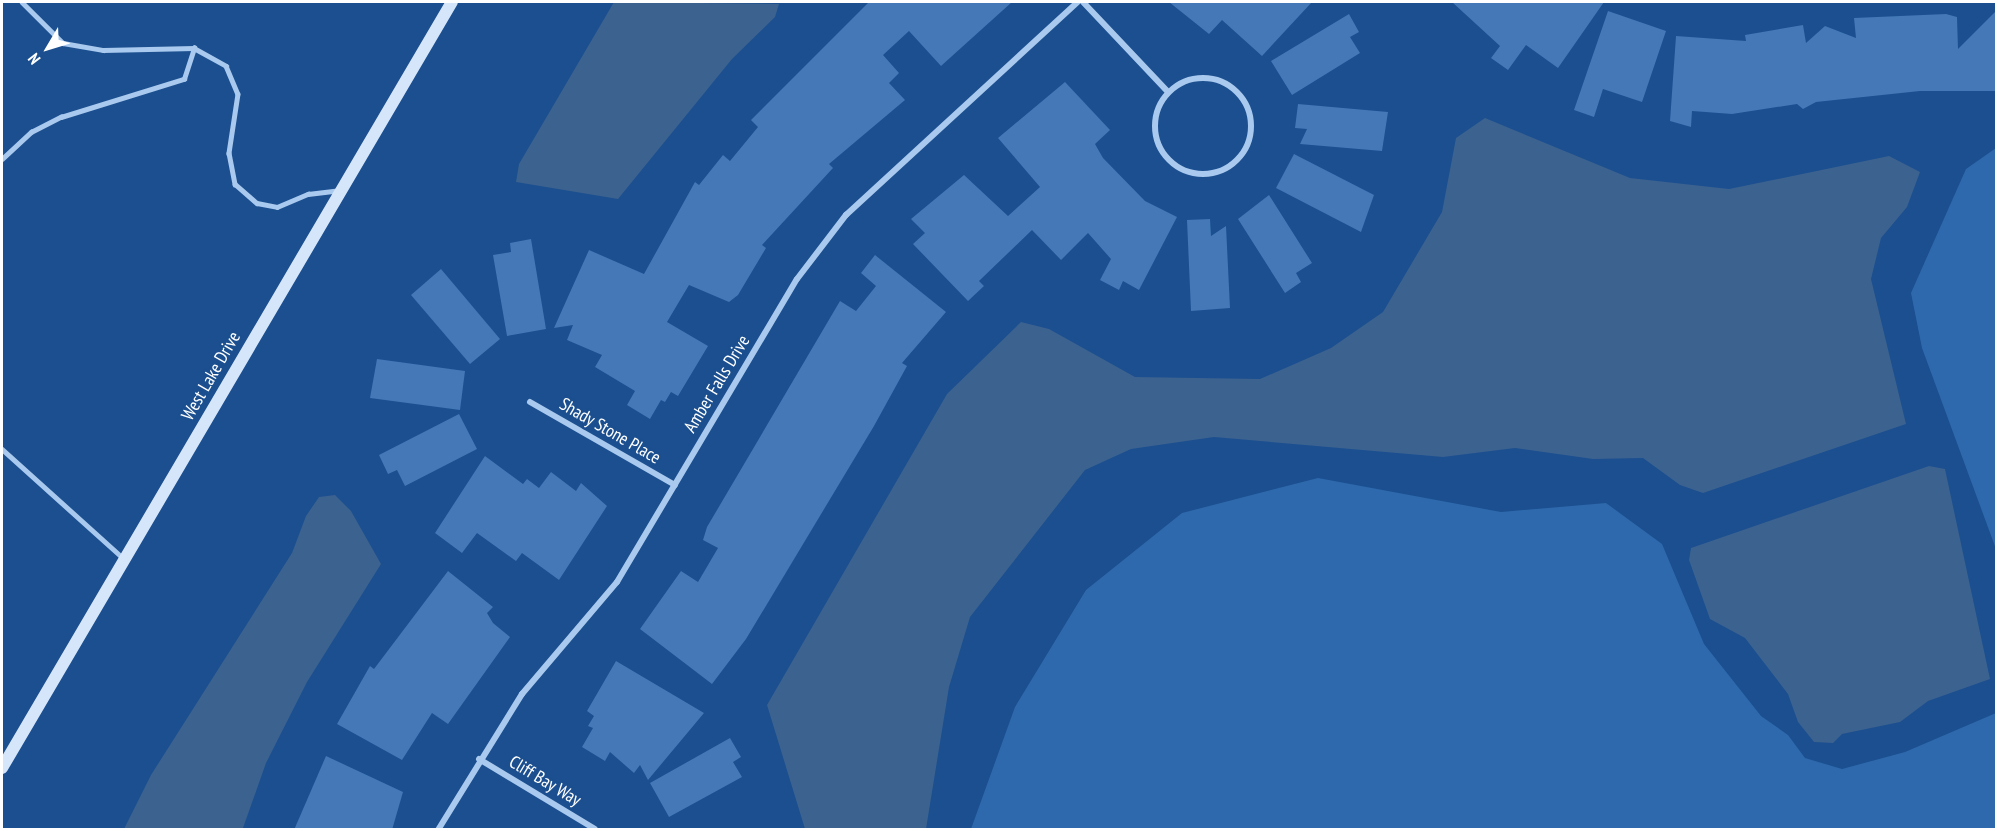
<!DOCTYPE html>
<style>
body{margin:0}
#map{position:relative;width:1998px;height:831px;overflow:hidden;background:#1b4f8f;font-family:"PT Sans Narrow",sans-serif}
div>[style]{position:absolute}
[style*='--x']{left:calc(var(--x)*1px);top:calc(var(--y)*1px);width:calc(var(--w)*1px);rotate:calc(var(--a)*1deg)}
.green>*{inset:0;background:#2e69ad}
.water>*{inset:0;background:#3c6290}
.building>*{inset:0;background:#4478b7}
.lane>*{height:4.5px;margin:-2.25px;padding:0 2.25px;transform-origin:2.25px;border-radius:2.25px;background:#a9c9ee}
.street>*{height:6px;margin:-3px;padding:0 3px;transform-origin:3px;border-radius:3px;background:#a9c9ee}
.street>.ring{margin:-3px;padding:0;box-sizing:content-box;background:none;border:6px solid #a9c9ee;border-radius:50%}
.secondary>*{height:12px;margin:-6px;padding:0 6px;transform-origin:6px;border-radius:6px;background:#d6e6fa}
span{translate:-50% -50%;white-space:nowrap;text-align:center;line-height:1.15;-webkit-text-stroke:4.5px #1b4f8f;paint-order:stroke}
.street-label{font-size:18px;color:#fff}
.frame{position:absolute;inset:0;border:3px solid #fff;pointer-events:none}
.north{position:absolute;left:18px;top:18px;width:60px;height:60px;-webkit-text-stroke:4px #1b4f8f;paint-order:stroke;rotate:232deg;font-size:16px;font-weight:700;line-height:24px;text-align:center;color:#fff}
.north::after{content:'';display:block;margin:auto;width:21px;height:27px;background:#fff;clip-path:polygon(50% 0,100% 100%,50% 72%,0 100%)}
</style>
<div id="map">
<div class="green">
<i style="clip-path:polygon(1996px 148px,1996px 549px,1922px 348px,1911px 293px,1966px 169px)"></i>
<i style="clip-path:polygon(1318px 478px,1501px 512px,1606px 503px,1662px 544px,1704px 644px,1761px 716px,1788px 735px,1805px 758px,1842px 769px,1905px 752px,1996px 713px,1996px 829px,971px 829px,1015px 707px,1086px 590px,1182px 513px)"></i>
</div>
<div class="water">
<i style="clip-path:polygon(614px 2px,779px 4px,775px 17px,732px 59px,618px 199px,516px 182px,519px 164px)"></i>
<i style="clip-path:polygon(1485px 118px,1630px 178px,1729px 189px,1889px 156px,1920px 172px,1907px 207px,1881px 238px,1871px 279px,1906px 424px,1703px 493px,1680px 485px,1643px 458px,1593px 459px,1515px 448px,1443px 457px,1214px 437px,1131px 449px,1085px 470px,970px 617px,949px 687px,926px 829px,805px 829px,767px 705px,947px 394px,1021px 322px,1049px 329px,1135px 377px,1260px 379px,1331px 348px,1383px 312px,1442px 212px,1456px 138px)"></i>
<i style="clip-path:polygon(1929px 466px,1945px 469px,1990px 679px,1928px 701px,1900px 722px,1842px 734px,1833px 743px,1814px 742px,1798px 722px,1788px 694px,1745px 638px,1710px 619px,1689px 560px,1691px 548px)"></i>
<i style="clip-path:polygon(335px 495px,351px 511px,381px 564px,307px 682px,266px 763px,243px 828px,124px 829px,151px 775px,292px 553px,306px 516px,319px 497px)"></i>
</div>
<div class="building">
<i style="clip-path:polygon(869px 2px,1012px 2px,941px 66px,909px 31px,883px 55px,899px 73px,889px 83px,905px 100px,829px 164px,833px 168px,762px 245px,766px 248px,738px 295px,729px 302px,689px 285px,667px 322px,708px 346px,678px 396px,671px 392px,665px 402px,661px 400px,650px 419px,627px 405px,635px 391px,595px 367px,602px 355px,567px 340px,573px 325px,554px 328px,589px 250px,644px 274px,695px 182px,699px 185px,723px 155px,730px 161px,758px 127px,751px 120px)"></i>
<i style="clip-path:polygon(1169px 2px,1312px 2px,1262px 56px,1222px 20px,1209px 34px)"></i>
<i style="clip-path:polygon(1452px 2px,1604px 2px,1558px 68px,1526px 45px,1508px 70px,1491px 58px,1500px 46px)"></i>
<i style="clip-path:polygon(1608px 11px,1666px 31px,1642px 102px,1603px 89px,1594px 117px,1574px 110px)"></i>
<i style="clip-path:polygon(1996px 11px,1996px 91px,1920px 91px,1816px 102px,1803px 109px,1797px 104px,1732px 114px,1692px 111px,1691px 127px,1670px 121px,1676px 36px,1746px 41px,1745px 35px,1803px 25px,1806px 43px,1825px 26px,1856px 38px,1854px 18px,1946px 14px,1957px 17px,1958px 49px)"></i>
<i style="clip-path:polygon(1349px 14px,1359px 32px,1350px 37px,1360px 53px,1292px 95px,1271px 61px)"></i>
<i style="clip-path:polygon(1065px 82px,1110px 130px,1095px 144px,1103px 158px,1145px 201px,1177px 217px,1139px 290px,1123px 281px,1119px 290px,1100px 280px,1111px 259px,1088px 233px,1061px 260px,1032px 230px,979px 281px,984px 286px,968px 301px,913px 244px,925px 233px,911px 219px,964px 175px,1008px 216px,1040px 187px,998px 138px)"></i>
<i style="clip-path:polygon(1298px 104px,1388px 112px,1382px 151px,1300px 144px,1307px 129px,1295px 128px)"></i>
<i style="clip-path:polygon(1294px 154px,1374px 195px,1361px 232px,1276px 188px)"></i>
<i style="clip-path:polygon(1269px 195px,1312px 263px,1296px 273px,1301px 282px,1285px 293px,1238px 219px)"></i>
<i style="clip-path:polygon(1210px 219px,1211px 236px,1226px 226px,1230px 308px,1191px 311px,1187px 220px)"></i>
<i style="clip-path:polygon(531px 239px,546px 329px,507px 336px,493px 255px,511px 252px,510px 243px)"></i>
<i style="clip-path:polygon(875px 255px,946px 312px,902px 363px,907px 366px,874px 426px,746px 639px,712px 684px,640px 629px,681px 571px,698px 582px,718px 548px,703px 540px,707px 527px,840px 301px,856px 311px,876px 286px,861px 273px)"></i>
<i style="clip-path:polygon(441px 269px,500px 339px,470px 364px,411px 295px)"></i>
<i style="clip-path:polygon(377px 359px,465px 371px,460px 410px,370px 398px)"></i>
<i style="clip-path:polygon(459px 414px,477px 449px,405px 486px,397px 470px,388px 474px,379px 455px)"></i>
<i style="clip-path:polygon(485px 456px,523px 484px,527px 479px,539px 488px,551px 472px,576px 491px,581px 483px,607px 506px,559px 580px,522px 553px,516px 561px,477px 533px,462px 553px,435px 533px)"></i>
<i style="clip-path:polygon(448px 571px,493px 607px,487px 613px,493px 623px,510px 637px,448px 724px,432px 713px,402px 760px,337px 724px,370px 666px,374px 669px)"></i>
<i style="clip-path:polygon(616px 661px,704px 713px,648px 780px,640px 765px,634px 773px,610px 752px,605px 761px,582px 747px,593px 728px,588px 726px,594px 716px,587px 711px)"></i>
<i style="clip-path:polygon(730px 738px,741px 757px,733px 762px,742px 777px,669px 817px,650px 783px)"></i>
<i style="clip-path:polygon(326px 756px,403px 792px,392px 830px,294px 830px)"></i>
</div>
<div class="lane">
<i style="--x:22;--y:2;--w:58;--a:45"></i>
<i style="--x:63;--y:43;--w:41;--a:9.9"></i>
<i style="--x:103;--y:50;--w:91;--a:-1.3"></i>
<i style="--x:194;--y:48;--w:37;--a:29"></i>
<i style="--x:226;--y:66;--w:30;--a:67"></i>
<i style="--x:238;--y:94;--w:60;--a:98.7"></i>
<i style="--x:229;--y:153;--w:32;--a:79"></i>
<i style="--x:235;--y:184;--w:29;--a:41"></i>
<i style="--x:257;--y:203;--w:20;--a:11"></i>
<i style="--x:277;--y:207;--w:34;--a:-23"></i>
<i style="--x:308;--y:194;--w:31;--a:-7"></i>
<i style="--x:2;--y:159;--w:40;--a:-43"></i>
<i style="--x:31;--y:132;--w:34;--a:-27"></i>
<i style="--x:61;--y:117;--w:129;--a:-17.2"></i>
<i style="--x:184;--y:79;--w:33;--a:-72"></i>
<i style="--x:2;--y:449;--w:164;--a:42"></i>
</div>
<div class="street">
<i style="--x:1083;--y:2;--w:124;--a:46.6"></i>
<i class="ring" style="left:1155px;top:78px;width:90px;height:90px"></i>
<i style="--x:530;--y:402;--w:167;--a:29.8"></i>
<i style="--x:479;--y:759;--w:135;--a:31.1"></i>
<i style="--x:438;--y:830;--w:160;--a:-58.3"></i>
<i style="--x:522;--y:694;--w:147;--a:-49.7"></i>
<i style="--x:617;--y:582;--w:352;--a:-59.3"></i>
<i style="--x:797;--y:279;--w:81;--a:-52.6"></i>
<i style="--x:846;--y:215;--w:315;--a:-42.6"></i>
</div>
<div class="secondary">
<i style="--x:2;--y:768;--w:888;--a:-59.57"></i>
</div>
<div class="street-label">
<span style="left:211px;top:376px;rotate:-60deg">West Lake Drive</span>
<span style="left:717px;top:384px;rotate:-59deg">Amber Falls Drive</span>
<span style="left:610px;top:431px;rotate:30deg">Shady Stone Place</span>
<span style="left:545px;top:781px;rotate:31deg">Cliff Bay Way</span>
</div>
<div class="frame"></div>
<div class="north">N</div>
</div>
